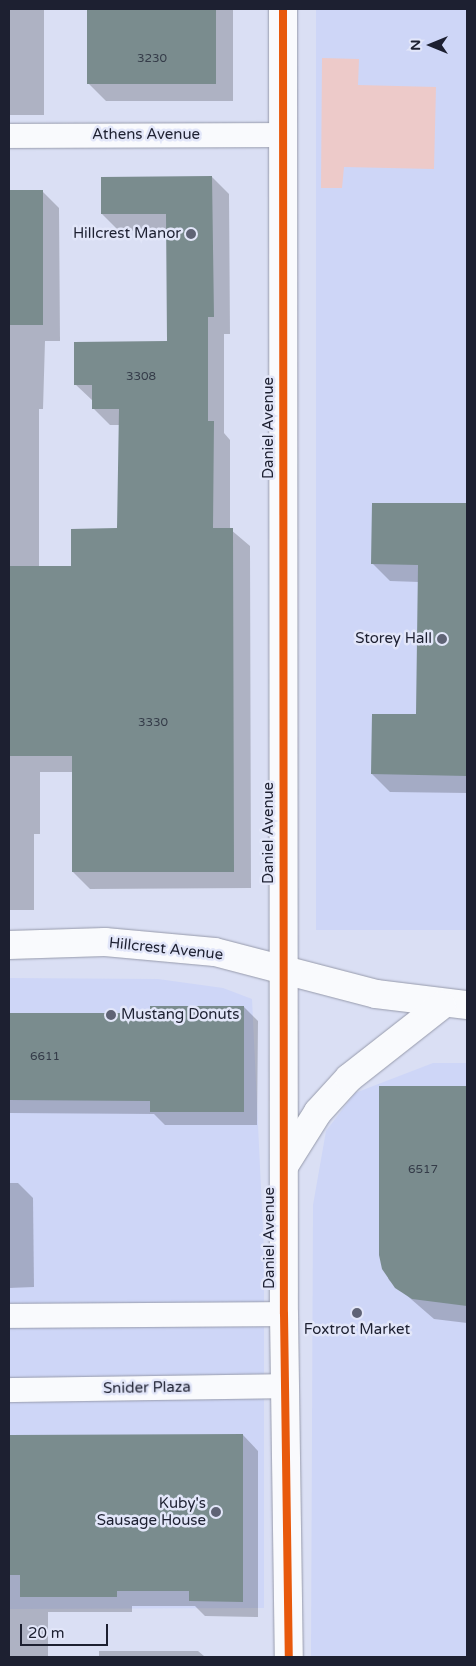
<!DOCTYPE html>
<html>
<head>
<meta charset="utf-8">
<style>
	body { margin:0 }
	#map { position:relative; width:476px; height:1666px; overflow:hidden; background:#dadff4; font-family:"Varela Round",sans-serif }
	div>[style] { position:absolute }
	.built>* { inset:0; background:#ced6f7; transform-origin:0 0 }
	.green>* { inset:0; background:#edcac9 }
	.shadow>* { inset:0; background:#0003; transform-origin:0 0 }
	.building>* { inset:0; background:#7a8c8e; transform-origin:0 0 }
	.roads { filter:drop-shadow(0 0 1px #969aab) drop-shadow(0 0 1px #969aab) }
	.street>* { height:24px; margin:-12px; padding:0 12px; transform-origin:12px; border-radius:12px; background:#f9fafd }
	.secondary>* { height:28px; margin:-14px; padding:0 14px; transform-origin:14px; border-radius:14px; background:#f9fafd }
	.cycleway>* { height:8px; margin:-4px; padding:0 4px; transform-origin:4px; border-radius:4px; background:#e8590c }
	.dots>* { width:14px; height:14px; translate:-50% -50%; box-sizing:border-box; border:2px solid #e2e6f9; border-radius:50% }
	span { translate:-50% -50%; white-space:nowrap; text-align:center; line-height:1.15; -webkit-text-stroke:5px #e2e6f9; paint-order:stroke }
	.number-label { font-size:12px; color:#343b48 }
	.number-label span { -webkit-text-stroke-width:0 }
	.street-label { font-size:15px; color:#1d2031 }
	.poi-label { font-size:15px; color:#1d2031 }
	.right { translate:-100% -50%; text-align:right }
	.left { translate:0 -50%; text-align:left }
	.frame { position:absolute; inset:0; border:10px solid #1d2031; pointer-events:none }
	.north { position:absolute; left:406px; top:20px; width:50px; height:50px; -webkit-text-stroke:4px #e2e6f9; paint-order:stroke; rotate:270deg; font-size:14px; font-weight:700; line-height:20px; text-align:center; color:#1d2031 }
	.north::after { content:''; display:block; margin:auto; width:18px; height:22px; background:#1d2031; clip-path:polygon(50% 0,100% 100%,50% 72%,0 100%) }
	.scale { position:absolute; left:20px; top:1624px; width:88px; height:22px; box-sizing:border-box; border:2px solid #1d2031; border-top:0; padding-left:6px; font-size:15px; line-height:18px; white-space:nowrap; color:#1d2031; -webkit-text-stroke:4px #e2e6f9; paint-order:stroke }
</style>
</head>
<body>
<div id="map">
	<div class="built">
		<div style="left:316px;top:9px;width:151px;height:921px"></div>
		<div style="clip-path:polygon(9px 978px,158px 979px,223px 988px,252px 999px,264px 1251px,264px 1608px,9px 1609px)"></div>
		<div style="clip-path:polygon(433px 1063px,467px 1063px,467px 1657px,311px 1657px,313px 1205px,326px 1131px,355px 1093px)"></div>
	</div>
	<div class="green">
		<div style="clip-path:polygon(322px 58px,359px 59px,358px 85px,436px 87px,434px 169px,344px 167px,342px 188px,321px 188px)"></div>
	</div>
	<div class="shadow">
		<div style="left:9px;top:9px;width:35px;height:106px"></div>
		<div style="clip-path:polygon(89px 9px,233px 9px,233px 101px,106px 101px,89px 84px)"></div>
		<div style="clip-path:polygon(212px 177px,229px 194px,230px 334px,224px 334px,224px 433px,230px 440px,230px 529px,250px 546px,251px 888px,90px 889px,73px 872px,73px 772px,40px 772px,40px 834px,34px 834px,34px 910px,9px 910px,9px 192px,42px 191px,59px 208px,60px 341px,45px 341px,43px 409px,39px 409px,39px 567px,72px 567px,118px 530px,120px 425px,110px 425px,93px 408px,93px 401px,75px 384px,168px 343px,167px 230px,119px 231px,102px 214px)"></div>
		<div style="clip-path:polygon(373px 504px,467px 505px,467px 793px,390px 792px,372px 774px,418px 716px,419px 582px,390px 581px,372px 563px)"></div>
		<div style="clip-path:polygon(244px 1007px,258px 1021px,257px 1125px,165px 1125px,154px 1114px,9px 1113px,9px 1014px,151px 1014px)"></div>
		<div style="clip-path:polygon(380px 1087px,467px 1087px,467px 1323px,434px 1319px,389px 1280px,380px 1255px)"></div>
		<div style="clip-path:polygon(9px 1183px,18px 1183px,33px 1198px,34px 1287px,9px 1288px)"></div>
		<div style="clip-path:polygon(243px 1435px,258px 1451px,258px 1617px,205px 1616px,195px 1606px,132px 1606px,132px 1612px,48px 1612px,48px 1657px,9px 1657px,9px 1436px)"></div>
		<div style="clip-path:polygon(99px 1651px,198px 1651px,204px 1656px,215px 1657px,99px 1657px)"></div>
	</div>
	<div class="building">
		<div style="left:87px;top:9px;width:129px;height:75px"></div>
		<div style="clip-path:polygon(212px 176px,214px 317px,208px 317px,208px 421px,214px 421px,213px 528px,233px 528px,234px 872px,72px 872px,72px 756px,9px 756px,9px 566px,71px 566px,71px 529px,117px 528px,119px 409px,92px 409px,92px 385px,74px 385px,74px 342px,167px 341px,166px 214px,101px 214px,101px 177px)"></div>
		<div style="left:43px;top:190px;width:135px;height:34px;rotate:90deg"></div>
		<div style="clip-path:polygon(372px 503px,467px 503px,467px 776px,371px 774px,372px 714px,416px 714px,418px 565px,371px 564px)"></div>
		<div style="clip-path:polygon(150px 1006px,244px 1006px,244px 1112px,150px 1112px,150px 1101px,9px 1100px,9px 1013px,150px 1013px)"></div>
		<div style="clip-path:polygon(379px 1086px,467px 1086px,467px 1306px,412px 1299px,395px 1288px,382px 1269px,379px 1255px)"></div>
		<div style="clip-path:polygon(243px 1434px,243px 1602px,189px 1601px,189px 1591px,117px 1591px,117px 1597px,20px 1597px,20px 1575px,9px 1575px,9px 1435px)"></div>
	</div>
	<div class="roads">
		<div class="street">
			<div style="left:9px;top:136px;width:274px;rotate:-0.2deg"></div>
			<div style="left:9px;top:1316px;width:275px;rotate:-0.4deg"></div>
			<div style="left:9px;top:1390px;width:275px;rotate:-0.8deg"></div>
		</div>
		<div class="secondary">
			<div style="left:283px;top:9px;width:1305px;rotate:89.96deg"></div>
			<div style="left:284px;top:1314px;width:343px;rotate:89.2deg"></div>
			<div style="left:9px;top:945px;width:96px;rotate:-1.8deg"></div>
			<div style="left:105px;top:942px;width:110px;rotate:5.2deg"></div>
			<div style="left:215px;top:952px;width:166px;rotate:14.6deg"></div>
			<div style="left:376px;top:994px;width:92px;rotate:6.9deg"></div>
			<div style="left:284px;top:1166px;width:64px;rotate:-57.8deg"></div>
			<div style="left:318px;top:1112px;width:46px;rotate:-47.6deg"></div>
			<div style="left:349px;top:1078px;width:118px;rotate:-38.1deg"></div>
		</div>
	</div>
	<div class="cycleway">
		<div style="left:283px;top:9px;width:1305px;rotate:89.96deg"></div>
		<div style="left:284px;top:1314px;width:343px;rotate:89.2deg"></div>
	</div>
	<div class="dots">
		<div style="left:191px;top:234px;background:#5f6375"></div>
		<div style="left:442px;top:639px;background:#5f6375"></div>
		<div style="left:111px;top:1015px;background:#5f6375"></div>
		<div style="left:357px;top:1313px;background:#5f6375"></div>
		<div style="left:216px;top:1512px;background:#5f6375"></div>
	</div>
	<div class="number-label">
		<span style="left:152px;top:59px">3230</span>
		<span style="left:141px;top:377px">3308</span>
		<span style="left:153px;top:723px">3330</span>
		<span style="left:45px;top:1057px">6611</span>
		<span style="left:423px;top:1170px">6517</span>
	</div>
	<div class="street-label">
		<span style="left:146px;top:135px">Athens Avenue</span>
		<span style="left:269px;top:428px;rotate:-90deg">Daniel Avenue</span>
		<span style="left:269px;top:833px;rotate:-90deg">Daniel Avenue</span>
		<span style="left:166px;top:949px;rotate:6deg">Hillcrest Avenue</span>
		<span style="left:270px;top:1238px;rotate:-90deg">Daniel Avenue</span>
		<span style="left:147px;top:1388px;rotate:-1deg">Snider Plaza</span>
	</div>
	<div class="poi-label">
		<span class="right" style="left:181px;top:234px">Hillcrest Manor</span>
		<span class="right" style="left:432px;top:639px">Storey Hall</span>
		<span class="left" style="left:121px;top:1015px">Mustang Donuts</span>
		<span style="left:357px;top:1330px">Foxtrot Market</span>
		<span class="right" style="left:206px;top:1512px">Kuby's<br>Sausage House</span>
	</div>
	<div class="frame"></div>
	<div class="north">N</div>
	<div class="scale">20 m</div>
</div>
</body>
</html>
